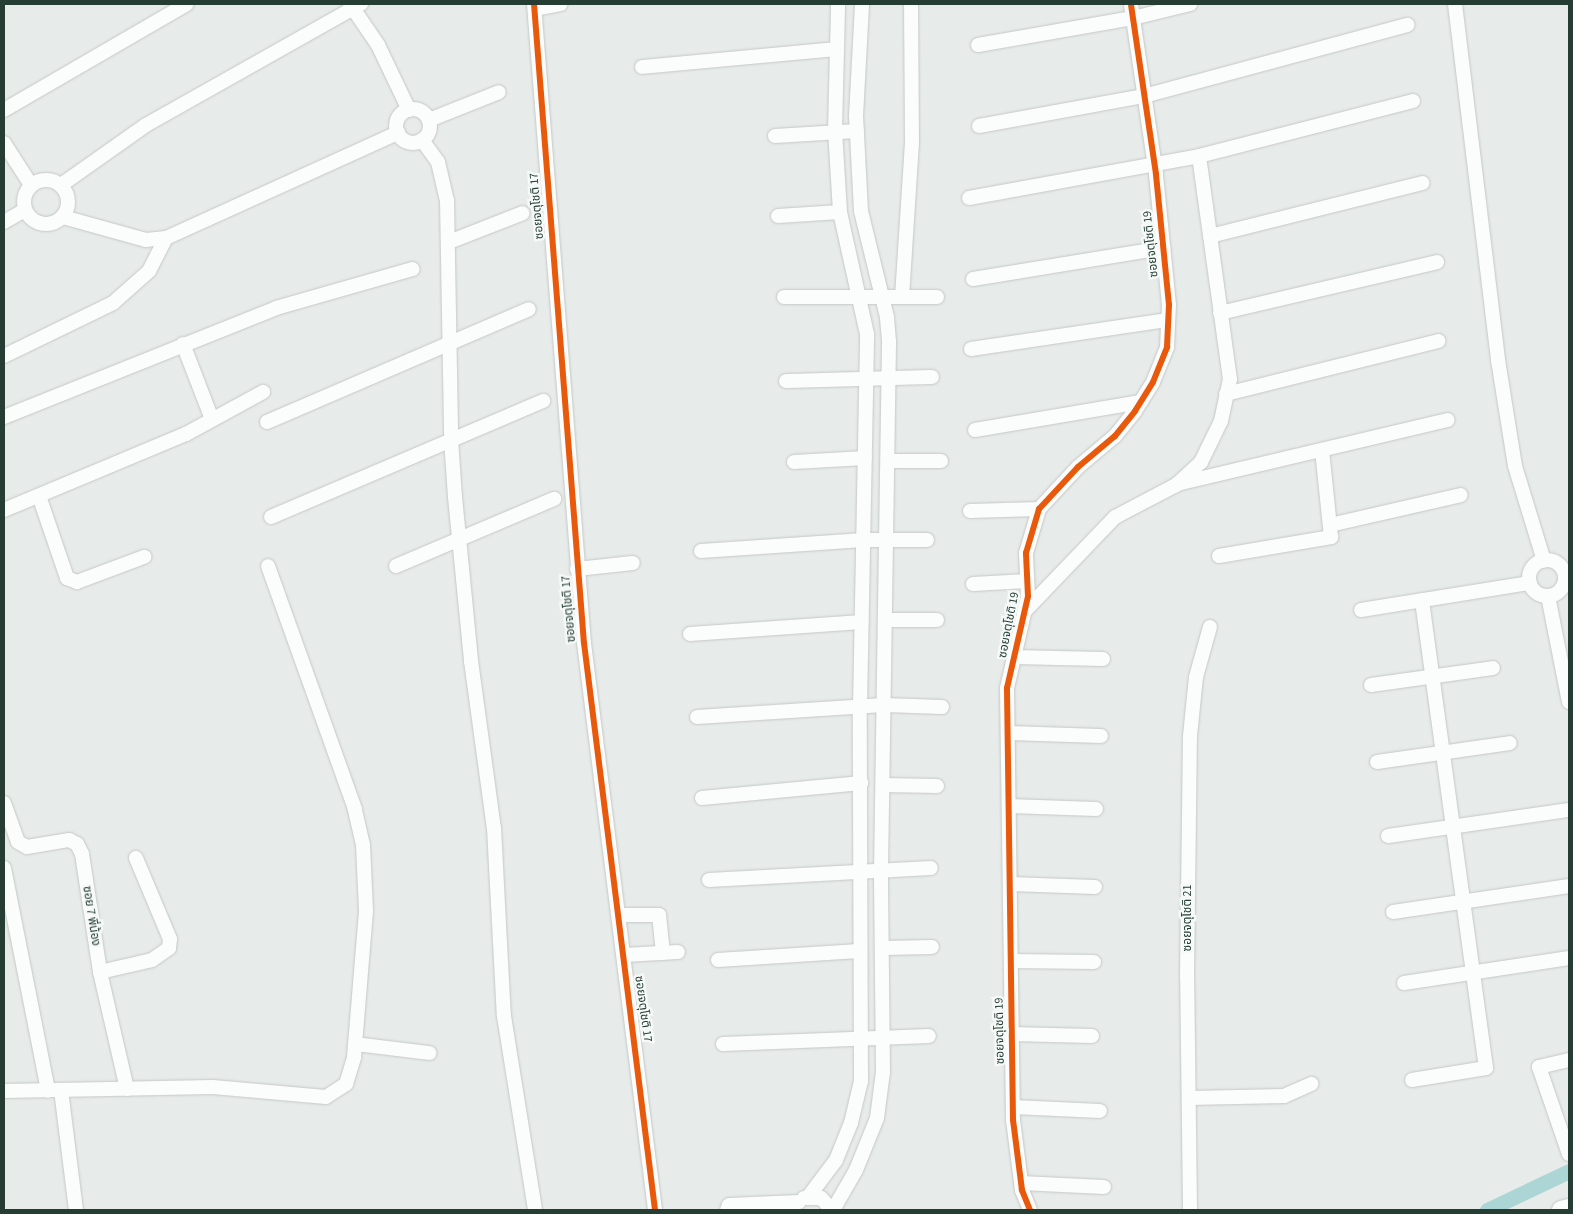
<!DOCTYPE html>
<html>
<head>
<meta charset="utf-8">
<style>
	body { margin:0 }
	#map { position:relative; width:1573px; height:1214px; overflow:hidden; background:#e7ebe9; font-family:"Source Sans 3","Noto Sans Thai",sans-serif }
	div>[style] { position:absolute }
	.canal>* { height:15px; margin:-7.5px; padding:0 7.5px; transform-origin:7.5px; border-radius:7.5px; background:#acd5d5 }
	.roads { filter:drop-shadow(0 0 1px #c4c8c6) drop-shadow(0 0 1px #c4c8c6) }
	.minor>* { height:14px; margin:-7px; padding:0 7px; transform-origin:7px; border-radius:7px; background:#fbfcfc }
	.minor>.ring { margin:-7px; padding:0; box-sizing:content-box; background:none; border:14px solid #fbfcfc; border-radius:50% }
	.tertiary>* { height:18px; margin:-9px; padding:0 9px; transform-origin:9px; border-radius:9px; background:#fbfcfc }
	.cycleway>* { height:6px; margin:-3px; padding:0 3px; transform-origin:3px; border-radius:3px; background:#e8590c }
	span { translate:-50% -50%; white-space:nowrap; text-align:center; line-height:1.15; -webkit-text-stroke:5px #f5f9f7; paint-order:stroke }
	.street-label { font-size:12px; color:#253d33 }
	.frame { position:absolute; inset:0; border:5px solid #253d33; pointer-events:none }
</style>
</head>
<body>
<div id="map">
	<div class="canal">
		<div style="left:1487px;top:1210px;width:91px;rotate:-25.4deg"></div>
	</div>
	<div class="roads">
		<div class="minor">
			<div style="left:350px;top:4px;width:50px;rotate:55.7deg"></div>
			<div style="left:378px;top:45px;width:72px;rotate:64.5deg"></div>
			<div style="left:534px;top:4px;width:641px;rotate:85.53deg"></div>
			<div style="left:584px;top:643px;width:571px;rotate:82.86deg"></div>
			<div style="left:1455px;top:4px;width:359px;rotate:83.1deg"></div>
			<div style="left:1498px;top:360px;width:107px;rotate:80.9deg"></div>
			<div style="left:1515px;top:466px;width:99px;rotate:73deg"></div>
			<div style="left:535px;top:9px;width:26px;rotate:-11deg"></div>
			<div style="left:978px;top:45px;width:157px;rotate:-9.9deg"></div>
			<div style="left:1133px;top:18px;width:59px;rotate:-13.8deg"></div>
			<div style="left:642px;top:67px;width:194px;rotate:-5.3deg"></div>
			<div class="ring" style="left:396px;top:109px;width:20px;height:20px"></div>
			<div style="left:4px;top:110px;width:211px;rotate:-30.1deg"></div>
			<div style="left:429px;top:120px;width:75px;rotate:-21.8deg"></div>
			<div style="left:979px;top:126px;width:168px;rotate:-10.3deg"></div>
			<div style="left:1144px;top:96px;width:273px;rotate:-15.1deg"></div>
			<div style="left:775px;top:136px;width:82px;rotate:-3.5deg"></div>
			<div style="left:422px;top:140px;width:27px;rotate:54deg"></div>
			<div style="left:438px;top:162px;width:39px;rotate:77deg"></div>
			<div style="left:447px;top:200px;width:239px;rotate:89deg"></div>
			<div style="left:451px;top:439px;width:58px;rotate:86.1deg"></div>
			<div style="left:455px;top:497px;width:165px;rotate:84.4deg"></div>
			<div style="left:471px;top:661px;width:169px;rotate:82.2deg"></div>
			<div style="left:494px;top:828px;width:188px;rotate:87deg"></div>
			<div style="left:504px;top:1016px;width:196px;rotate:80.9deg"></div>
			<div style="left:4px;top:143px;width:50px;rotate:57.3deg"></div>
			<div style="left:1199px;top:156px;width:221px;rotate:-14.4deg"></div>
			<div class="ring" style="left:24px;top:180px;width:30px;height:30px"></div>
			<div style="left:61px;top:185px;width:104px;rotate:-35.2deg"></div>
			<div style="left:146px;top:125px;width:247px;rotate:-29.4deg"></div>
			<div style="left:969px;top:198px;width:234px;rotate:-10.3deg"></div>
			<div style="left:1199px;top:156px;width:225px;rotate:82.1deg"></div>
			<div style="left:1230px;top:379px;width:43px;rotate:102.1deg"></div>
			<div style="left:1221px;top:421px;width:46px;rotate:116deg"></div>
			<div style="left:1201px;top:462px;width:34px;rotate:137deg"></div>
			<div style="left:1176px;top:485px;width:69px;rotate:152.3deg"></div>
			<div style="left:1115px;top:517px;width:130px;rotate:133.8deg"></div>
			<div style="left:778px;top:216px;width:62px;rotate:-3.7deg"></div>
			<div style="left:63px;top:217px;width:86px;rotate:15.5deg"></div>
			<div style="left:146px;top:240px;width:20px;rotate:-6deg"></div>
			<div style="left:166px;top:238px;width:255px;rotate:-24.4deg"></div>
			<div style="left:4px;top:222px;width:24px;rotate:-30deg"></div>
			<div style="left:1210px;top:236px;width:219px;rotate:-14deg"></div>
			<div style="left:449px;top:242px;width:79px;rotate:-21.4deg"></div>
			<div style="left:973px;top:279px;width:193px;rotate:-9.3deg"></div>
			<div style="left:784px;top:297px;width:118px"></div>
			<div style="left:902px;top:297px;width:154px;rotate:-86.3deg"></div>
			<div style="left:912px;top:143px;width:139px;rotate:-90.4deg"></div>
			<div style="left:902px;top:297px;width:35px"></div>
			<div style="left:1220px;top:313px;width:223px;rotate:-13.2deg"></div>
			<div style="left:183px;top:344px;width:80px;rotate:68.9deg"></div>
			<div style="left:971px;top:349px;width:199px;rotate:-8.4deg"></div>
			<div style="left:4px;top:356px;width:121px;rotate:-25.9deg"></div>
			<div style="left:113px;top:303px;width:48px;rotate:-41.6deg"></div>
			<div style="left:149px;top:271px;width:37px;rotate:-63deg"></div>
			<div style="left:786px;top:381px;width:146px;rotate:-1.6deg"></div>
			<div style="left:1226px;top:394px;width:219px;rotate:-14deg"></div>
			<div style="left:4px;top:417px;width:293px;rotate:-21.8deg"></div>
			<div style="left:276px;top:308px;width:142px;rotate:-15.9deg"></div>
			<div style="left:267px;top:422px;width:285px;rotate:-23.3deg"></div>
			<div style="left:975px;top:430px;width:168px;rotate:-9.6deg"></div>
			<div style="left:888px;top:461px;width:53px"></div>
			<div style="left:794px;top:462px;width:71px;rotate:-3.2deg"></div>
			<div style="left:1177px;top:484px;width:278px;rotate:-13.3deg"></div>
			<div style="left:39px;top:496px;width:87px;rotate:71.1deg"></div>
			<div style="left:67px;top:578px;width:11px;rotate:22deg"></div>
			<div style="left:77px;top:582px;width:72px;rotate:-20.5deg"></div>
			<div style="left:4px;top:510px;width:197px;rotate:-22.7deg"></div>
			<div style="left:186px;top:434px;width:88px;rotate:-28.6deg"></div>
			<div style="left:970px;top:511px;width:69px;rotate:-1.7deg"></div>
			<div style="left:271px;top:517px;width:296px;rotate:-23.1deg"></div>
			<div style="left:1330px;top:525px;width:134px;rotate:-12.9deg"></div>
			<div style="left:701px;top:551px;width:163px;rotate:-3.9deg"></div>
			<div style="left:864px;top:540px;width:63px"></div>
			<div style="left:1219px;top:556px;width:114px;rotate:-9.6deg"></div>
			<div style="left:1331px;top:537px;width:87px;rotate:-95.9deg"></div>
			<div class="ring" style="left:1529px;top:560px;width:22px;height:22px"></div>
			<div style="left:396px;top:566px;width:172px;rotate:-23deg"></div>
			<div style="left:577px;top:569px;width:56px;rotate:-6.1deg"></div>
			<div style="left:973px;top:584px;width:54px;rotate:-3.2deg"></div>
			<div style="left:1548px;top:596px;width:108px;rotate:78.8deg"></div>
			<div style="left:1361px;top:610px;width:171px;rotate:-9.1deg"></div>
			<div style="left:887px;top:620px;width:50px"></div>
			<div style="left:690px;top:634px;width:172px;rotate:-4deg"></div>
			<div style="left:1014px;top:657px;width:89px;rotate:1.3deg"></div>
			<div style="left:1371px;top:685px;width:123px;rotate:-7.9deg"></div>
			<div style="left:697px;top:717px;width:187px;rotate:-3.7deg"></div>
			<div style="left:884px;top:705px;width:58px;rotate:2deg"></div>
			<div style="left:1008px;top:733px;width:93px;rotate:1.8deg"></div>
			<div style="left:1377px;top:762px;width:134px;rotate:-8.1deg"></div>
			<div style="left:883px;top:785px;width:54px;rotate:1.1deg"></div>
			<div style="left:702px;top:798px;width:160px;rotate:-5.4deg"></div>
			<div style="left:4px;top:803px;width:41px;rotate:70.3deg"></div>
			<div style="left:18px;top:842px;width:10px;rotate:29deg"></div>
			<div style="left:27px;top:847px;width:43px;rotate:-9.5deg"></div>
			<div style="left:69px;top:840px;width:9px;rotate:27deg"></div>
			<div style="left:77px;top:844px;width:11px;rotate:63deg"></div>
			<div style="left:82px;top:854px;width:119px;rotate:81.3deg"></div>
			<div style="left:100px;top:972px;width:120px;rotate:77deg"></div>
			<div style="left:1009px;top:806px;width:87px;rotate:2deg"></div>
			<div style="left:1388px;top:836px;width:183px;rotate:-8.2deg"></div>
			<div style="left:4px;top:868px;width:227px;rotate:78.8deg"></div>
			<div style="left:709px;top:880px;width:222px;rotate:-3.1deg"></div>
			<div style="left:1010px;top:884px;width:85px;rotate:2deg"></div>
			<div style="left:1393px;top:912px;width:178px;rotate:-8.4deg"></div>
			<div style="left:621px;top:915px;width:38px"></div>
			<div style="left:659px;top:915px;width:38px;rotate:84deg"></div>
			<div style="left:883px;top:948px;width:49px;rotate:-1.2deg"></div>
			<div style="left:624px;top:955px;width:54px;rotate:-3.2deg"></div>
			<div style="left:718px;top:960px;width:141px;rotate:-3.7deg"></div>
			<div style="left:1011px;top:961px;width:83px;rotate:0.7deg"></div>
			<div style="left:100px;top:972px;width:53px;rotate:-13deg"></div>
			<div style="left:152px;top:960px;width:21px;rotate:-35deg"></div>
			<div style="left:169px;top:948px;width:9px;rotate:-84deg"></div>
			<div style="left:170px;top:939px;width:88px;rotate:-112.8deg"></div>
			<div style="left:1404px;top:983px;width:167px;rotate:-8.6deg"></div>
			<div style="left:1011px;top:1034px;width:81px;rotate:1.4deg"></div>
			<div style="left:355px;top:1044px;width:75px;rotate:6.9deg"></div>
			<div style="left:723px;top:1044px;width:206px;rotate:-2.2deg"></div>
			<div style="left:1569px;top:1060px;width:31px;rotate:167deg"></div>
			<div style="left:1539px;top:1067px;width:92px;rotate:71deg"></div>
			<div style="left:1412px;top:1080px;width:75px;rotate:-9.2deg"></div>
			<div style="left:1486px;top:1068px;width:472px;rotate:-97.8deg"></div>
			<div style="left:61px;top:1090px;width:121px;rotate:82.9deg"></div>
			<div style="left:4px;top:1091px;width:209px;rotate:-1.1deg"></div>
			<div style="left:213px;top:1087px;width:113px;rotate:5.1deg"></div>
			<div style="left:326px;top:1097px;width:24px;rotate:-33deg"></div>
			<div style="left:346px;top:1084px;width:28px;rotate:-73deg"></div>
			<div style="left:354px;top:1057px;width:146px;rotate:-85.3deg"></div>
			<div style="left:366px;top:911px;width:66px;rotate:-92.6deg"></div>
			<div style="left:363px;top:845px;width:37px;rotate:-103deg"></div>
			<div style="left:355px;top:809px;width:258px;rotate:-109.7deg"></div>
			<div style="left:1190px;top:1098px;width:94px;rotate:-1.2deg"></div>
			<div style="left:1284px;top:1096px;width:30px;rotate:-24deg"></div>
			<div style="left:1013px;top:1107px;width:87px;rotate:2.6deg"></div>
			<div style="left:1021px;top:1183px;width:83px;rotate:2.8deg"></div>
			<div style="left:809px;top:1196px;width:45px;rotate:-53.1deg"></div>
			<div style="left:836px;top:1160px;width:40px;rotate:-68deg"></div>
			<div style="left:851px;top:1123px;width:43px;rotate:-76.6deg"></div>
			<div style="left:861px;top:1081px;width:375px;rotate:-90.2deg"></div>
			<div style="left:860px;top:706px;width:372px;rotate:-88.9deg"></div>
			<div style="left:867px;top:334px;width:125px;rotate:-102.5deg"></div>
			<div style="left:840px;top:212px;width:81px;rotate:-93.5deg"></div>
			<div style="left:835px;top:131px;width:127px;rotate:-88.6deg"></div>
			<div style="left:804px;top:1198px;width:17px"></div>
			<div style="left:821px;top:1198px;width:16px;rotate:47deg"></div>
			<div style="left:727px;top:1210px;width:5px;rotate:-68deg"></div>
			<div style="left:729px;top:1205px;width:70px;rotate:-2.5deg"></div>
			<div style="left:833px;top:1210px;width:46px;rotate:-60.1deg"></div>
			<div style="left:856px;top:1170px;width:56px;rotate:-68deg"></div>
			<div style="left:877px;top:1118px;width:46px;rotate:-82.6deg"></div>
			<div style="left:883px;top:1072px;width:202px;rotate:-90.6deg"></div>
			<div style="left:881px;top:870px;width:529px;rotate:-89.13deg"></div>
			<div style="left:889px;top:341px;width:24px;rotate:-95deg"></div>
			<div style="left:887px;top:317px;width:109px;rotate:-103.8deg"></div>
			<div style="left:861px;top:211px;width:95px;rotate:-93deg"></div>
			<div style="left:856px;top:116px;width:112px;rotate:-86.9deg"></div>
			<div style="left:1030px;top:1210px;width:22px;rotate:-112deg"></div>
			<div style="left:1022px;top:1190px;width:71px;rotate:-97.3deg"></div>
			<div style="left:1013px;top:1120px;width:432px;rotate:-90.8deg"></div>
			<div style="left:1007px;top:688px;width:94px;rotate:-77.1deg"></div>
			<div style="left:1028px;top:596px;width:43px;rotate:-92.7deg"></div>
			<div style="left:1026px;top:553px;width:46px;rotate:-73.5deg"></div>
			<div style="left:1039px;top:509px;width:57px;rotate:-47.1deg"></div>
			<div style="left:1078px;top:467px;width:48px;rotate:-40deg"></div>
			<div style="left:1115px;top:436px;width:32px;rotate:-51deg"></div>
			<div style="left:1135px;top:411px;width:34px;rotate:-58deg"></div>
			<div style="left:1153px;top:382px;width:38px;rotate:-68deg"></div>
			<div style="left:1167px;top:347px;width:42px;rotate:-87.3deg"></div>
			<div style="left:1169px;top:305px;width:132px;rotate:-95.7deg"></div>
			<div style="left:1156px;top:174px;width:172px;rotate:-98.4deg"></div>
			<div style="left:1190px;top:1210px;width:232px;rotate:-90.7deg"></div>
			<div style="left:1187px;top:978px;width:242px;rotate:-89.3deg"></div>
			<div style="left:1190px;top:736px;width:59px;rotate:-84.2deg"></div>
			<div style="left:1196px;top:677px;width:52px;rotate:-74.4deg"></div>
		</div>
		<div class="tertiary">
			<div style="left:1561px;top:1210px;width:8px;rotate:-14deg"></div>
		</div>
	</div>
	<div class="cycleway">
		<div style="left:534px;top:4px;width:641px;rotate:85.53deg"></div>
		<div style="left:584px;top:643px;width:571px;rotate:82.86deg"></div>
		<div style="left:1030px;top:1210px;width:22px;rotate:-112deg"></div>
		<div style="left:1022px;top:1190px;width:71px;rotate:-97.3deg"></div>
		<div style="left:1013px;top:1120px;width:432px;rotate:-90.8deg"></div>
		<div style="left:1007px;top:688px;width:94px;rotate:-77.1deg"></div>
		<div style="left:1028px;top:596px;width:43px;rotate:-92.7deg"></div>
		<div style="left:1026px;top:553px;width:46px;rotate:-73.5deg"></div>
		<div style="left:1039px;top:509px;width:57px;rotate:-47.1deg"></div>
		<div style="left:1078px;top:467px;width:48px;rotate:-40deg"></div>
		<div style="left:1115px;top:436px;width:32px;rotate:-51deg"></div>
		<div style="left:1135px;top:411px;width:34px;rotate:-58deg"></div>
		<div style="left:1153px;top:382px;width:38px;rotate:-68deg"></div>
		<div style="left:1167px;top:347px;width:42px;rotate:-87.3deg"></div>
		<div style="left:1169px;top:305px;width:132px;rotate:-95.7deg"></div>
		<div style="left:1156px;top:174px;width:172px;rotate:-98.4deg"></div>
	</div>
	<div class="street-label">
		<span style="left:537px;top:206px;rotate:-95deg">ซอยจตุโชติ 17</span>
		<span style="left:1151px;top:244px;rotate:-96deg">ซอยจตุโชติ 19</span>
		<span style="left:569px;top:609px;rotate:-95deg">ซอยจตุโชติ 17</span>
		<span style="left:1009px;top:625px;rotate:-79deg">ซอยจตุโชติ 19</span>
		<span style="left:91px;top:916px;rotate:81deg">ซอย 7 พี่น้อง</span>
		<span style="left:1188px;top:918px;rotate:-90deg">ซอยจตุโชติ 21</span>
		<span style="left:643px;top:1009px;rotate:82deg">ซอยจตุโชติ 17</span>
		<span style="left:1000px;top:1031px;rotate:-91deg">ซอยจตุโชติ 19</span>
	</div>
	<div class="frame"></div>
</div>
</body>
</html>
